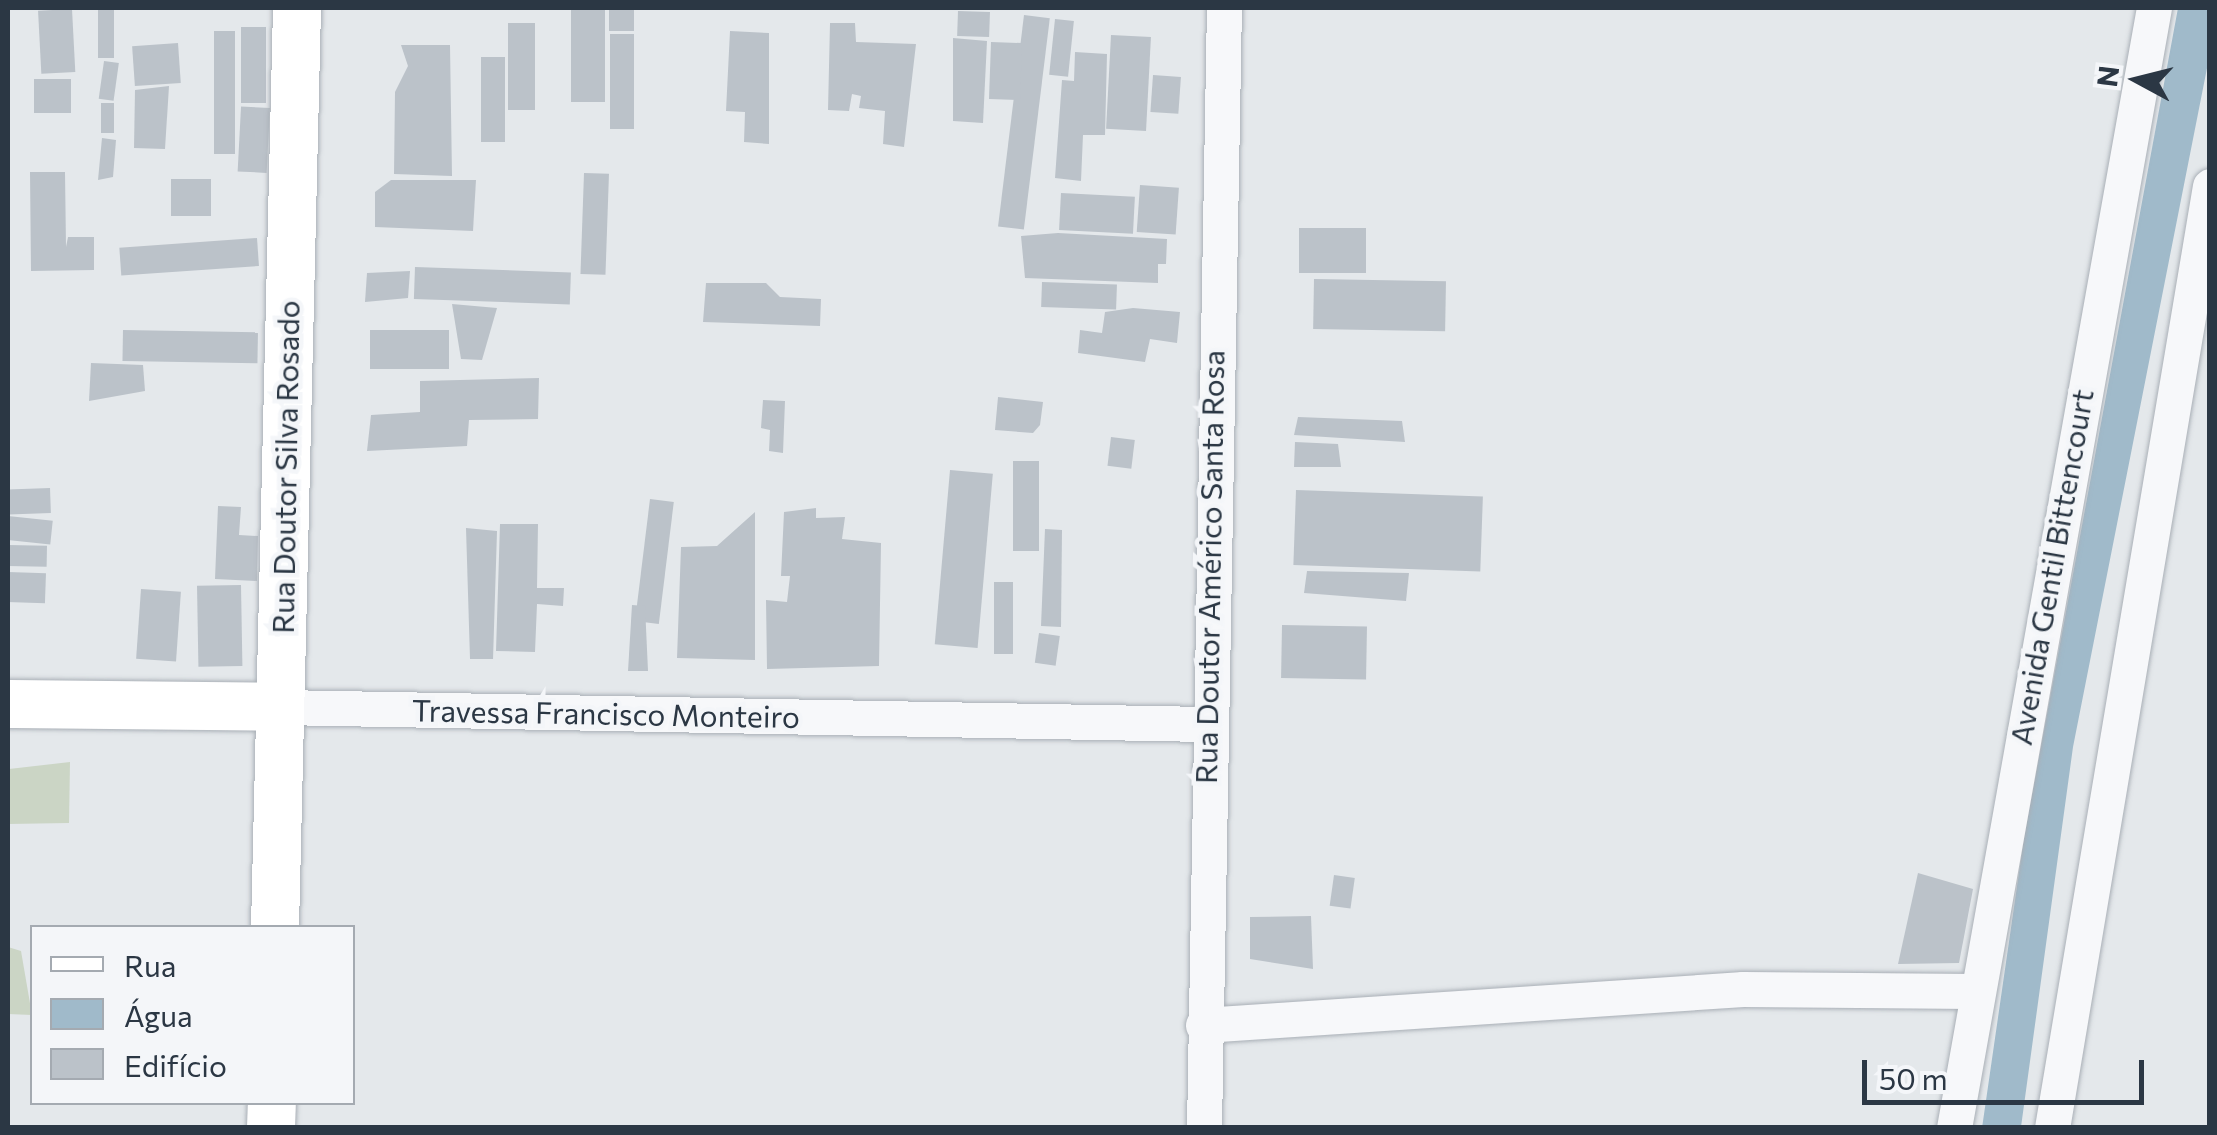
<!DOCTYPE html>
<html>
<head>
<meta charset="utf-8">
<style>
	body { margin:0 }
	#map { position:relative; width:2217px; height:1135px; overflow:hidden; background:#e4e8eb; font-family:Commissioner,sans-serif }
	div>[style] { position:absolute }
	.green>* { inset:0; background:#cbd5c5 }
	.water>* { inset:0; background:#a0baca }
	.building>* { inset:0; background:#bbc2c9; transform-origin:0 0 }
	.roads { filter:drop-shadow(0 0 2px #a9afb6) drop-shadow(0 0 2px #a9afb6) }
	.street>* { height:35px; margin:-17.5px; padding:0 17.5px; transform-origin:17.5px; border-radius:17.5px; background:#f7f8fa }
	.secondary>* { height:48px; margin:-24px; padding:0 24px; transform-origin:24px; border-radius:24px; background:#fff }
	span { translate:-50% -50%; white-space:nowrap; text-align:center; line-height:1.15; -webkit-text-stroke:9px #f4f6f9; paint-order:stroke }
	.street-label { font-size:30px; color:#2b3744 }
	.frame { position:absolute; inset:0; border:10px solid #2b3744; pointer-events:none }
	.legend { position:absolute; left:30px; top:925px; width:325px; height:180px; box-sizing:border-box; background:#f4f6f9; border:2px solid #a4aab1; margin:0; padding:12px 18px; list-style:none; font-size:30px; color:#2b3744 }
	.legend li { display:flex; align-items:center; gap:20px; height:50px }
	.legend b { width:50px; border:2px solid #a4aab1 }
	.north { position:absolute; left:2087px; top:30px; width:100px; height:100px; -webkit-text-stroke:8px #f4f6f9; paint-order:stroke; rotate:277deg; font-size:28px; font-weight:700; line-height:40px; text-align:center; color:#2b3744 }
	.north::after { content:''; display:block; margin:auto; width:35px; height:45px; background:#2b3744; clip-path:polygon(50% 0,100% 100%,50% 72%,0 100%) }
	.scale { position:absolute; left:1862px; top:1060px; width:282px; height:45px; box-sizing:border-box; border:5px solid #2b3744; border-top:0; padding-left:12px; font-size:30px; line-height:35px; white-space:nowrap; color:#2b3744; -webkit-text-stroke:8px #f4f6f9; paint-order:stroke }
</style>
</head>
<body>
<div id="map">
	<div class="green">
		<div style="clip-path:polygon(70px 762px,69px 823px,8px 824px,9px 769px)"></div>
		<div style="clip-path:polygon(8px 947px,21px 951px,32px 1015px,8px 1014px)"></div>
	</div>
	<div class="water">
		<div style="clip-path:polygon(2178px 8px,2209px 8px,2209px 58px,2073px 747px,2021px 1127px,1982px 1128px,2024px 838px)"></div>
	</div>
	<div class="building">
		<div style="left:98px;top:8px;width:16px;height:50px"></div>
		<div style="left:571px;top:8px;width:34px;height:94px"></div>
		<div style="left:609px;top:8px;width:25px;height:23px"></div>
		<div style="left:72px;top:9px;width:63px;height:34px;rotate:87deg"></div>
		<div style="left:958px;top:11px;width:32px;height:25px;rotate:2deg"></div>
		<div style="left:1024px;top:15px;width:26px;height:213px;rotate:7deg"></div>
		<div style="left:1055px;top:19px;width:19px;height:56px;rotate:6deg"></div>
		<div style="left:508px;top:23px;width:27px;height:87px"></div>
		<div style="clip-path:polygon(830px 23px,855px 23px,856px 42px,916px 44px,904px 147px,883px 144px,885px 111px,859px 108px,861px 96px,852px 94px,849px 111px,828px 110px)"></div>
		<div style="left:241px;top:27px;width:25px;height:76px"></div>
		<div style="left:214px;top:31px;width:21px;height:123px"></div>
		<div style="clip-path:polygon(730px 31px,769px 33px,769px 144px,744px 142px,745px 112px,726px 111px)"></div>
		<div style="left:610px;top:34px;width:24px;height:95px"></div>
		<div style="left:1111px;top:35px;width:40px;height:94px;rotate:3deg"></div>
		<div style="clip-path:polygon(953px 38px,987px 41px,983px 123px,953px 121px)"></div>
		<div style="left:991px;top:42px;width:31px;height:57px;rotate:2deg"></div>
		<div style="left:178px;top:43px;width:40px;height:46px;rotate:86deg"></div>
		<div style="clip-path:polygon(401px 45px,450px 45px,452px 176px,394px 174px,395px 92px,408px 66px)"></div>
		<div style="clip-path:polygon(1075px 52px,1107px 54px,1105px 135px,1083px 135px,1081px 181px,1055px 178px,1062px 80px,1074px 81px)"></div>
		<div style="left:481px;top:57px;width:24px;height:85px"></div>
		<div style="left:104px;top:61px;width:15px;height:38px;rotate:8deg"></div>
		<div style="left:1153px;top:75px;width:28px;height:37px;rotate:4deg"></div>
		<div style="left:34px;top:79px;width:37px;height:34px"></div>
		<div style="clip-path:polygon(169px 86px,165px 149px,134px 148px,135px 90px)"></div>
		<div style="left:101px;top:103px;width:13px;height:30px"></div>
		<div style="left:270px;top:108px;width:65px;height:29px;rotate:93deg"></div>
		<div style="clip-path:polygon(102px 138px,116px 140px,113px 177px,98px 180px)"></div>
		<div style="clip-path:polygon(30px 172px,65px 172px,66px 247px,68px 237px,94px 237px,94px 270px,31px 271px)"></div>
		<div style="left:584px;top:173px;width:25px;height:101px;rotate:2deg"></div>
		<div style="left:171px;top:179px;width:40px;height:37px"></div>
		<div style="clip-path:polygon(391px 180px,476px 180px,473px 231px,375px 227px,375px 192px)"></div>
		<div style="left:1140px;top:185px;width:39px;height:47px;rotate:4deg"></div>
		<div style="left:1061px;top:193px;width:74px;height:37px;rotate:3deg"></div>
		<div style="left:1299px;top:228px;width:67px;height:45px"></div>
		<div style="clip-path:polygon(1058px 233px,1167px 239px,1166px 264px,1158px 264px,1158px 283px,1025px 278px,1021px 236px)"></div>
		<div style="left:257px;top:238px;width:28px;height:138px;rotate:86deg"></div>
		<div style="left:415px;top:267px;width:156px;height:32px;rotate:2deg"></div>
		<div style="clip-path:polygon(410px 271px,408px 298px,365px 302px,367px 273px)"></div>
		<div style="left:1314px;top:279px;width:132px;height:50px;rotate:1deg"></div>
		<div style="left:1042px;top:282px;width:75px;height:25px;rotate:2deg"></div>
		<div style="clip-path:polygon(706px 283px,766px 283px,780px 297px,821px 299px,820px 326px,703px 322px)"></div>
		<div style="clip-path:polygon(452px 304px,497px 308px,482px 360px,461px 359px)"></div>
		<div style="clip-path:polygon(1133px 308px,1180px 312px,1177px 343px,1150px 339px,1145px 362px,1078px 353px,1080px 330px,1102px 333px,1105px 312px)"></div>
		<div style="left:123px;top:330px;width:135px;height:31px;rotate:1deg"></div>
		<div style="left:370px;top:330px;width:79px;height:39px"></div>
		<div style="clip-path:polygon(91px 363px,143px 365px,145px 391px,89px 401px)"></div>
		<div style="clip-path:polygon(539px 378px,538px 419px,469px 420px,467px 446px,367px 451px,371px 415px,420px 412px,420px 381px)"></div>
		<div style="clip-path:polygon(998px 397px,1043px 402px,1040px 425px,1033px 433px,995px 430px)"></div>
		<div style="clip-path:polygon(763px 400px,785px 401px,783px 453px,769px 451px,770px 430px,761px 428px)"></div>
		<div style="clip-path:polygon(1298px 417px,1402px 421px,1405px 442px,1294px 435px)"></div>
		<div style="left:1111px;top:437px;width:24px;height:29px;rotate:7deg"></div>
		<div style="clip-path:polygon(1295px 442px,1338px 444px,1341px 467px,1294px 467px)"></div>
		<div style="left:1013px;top:461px;width:26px;height:90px"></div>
		<div style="left:950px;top:470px;width:43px;height:175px;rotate:5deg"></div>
		<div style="left:50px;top:488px;width:25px;height:42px;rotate:88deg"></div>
		<div style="left:1296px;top:490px;width:187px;height:75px;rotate:2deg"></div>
		<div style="left:650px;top:499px;width:24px;height:123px;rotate:7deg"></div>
		<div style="clip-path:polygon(218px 506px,241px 507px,239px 535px,258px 536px,257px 581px,215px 579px)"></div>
		<div style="clip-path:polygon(816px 508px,816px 518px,845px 517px,842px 539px,881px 543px,879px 666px,767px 669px,766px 600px,787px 602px,790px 576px,781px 576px,784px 512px)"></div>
		<div style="clip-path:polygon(755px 512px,755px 660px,677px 658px,681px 547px,717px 546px)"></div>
		<div style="left:8px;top:516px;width:45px;height:24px;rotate:6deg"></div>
		<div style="clip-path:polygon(500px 524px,538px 524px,537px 588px,564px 588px,563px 606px,537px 604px,535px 652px,496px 651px)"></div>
		<div style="clip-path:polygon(466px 528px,497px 531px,493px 659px,470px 659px)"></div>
		<div style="clip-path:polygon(1045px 529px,1062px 530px,1061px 627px,1041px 626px)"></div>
		<div style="left:8px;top:545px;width:39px;height:21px;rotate:1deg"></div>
		<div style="clip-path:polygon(1307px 571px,1409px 573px,1406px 601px,1304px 593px)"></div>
		<div style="left:8px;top:572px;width:38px;height:30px;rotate:2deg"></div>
		<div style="left:994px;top:582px;width:19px;height:72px"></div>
		<div style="left:241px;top:585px;width:81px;height:44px;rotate:89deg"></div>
		<div style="left:141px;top:589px;width:40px;height:70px;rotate:4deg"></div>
		<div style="clip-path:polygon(632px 605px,645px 606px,648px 671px,628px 671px)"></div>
		<div style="left:1282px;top:625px;width:85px;height:53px;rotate:1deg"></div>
		<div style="left:1039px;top:633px;width:21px;height:30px;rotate:8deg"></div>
		<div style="clip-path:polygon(1918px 873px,1973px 889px,1959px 963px,1898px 964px)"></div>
		<div style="left:1334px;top:875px;width:21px;height:31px;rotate:8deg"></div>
		<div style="clip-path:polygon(1311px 916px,1313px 969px,1250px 959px,1250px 917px)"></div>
	</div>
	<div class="roads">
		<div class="street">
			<div style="left:279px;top:707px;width:925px;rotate:1.05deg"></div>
			<div style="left:1203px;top:1025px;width:541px;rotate:-3.81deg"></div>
			<div style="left:1743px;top:989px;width:230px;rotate:0.5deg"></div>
			<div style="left:1204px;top:1128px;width:1120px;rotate:-88.98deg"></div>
			<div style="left:1954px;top:1128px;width:1138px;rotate:-79.88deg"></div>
			<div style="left:2052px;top:1128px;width:955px;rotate:-80.48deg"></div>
		</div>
		<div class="secondary">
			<div style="left:8px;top:704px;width:271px;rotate:0.6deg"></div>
			<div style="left:275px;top:928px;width:920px;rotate:-88.63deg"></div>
			<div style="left:271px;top:1128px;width:26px;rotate:-88deg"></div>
		</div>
	</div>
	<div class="street-label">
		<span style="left:285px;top:467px;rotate:-89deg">Rua Doutor Silva Rosado</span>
		<span style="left:1209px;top:567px;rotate:-89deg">Rua Doutor Américo Santa Rosa</span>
		<span style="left:2051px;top:567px;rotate:-80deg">Avenida Gentil Bittencourt</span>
		<span style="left:606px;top:713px;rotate:1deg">Travessa Francisco Monteiro</span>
	</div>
	<div class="frame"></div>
	<ul class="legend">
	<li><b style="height:12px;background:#fff"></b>Rua</li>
	<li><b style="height:28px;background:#a0baca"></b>Água</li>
	<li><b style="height:28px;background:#bbc2c9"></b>Edifício</li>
	</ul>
	<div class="north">N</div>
	<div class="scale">50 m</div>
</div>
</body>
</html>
